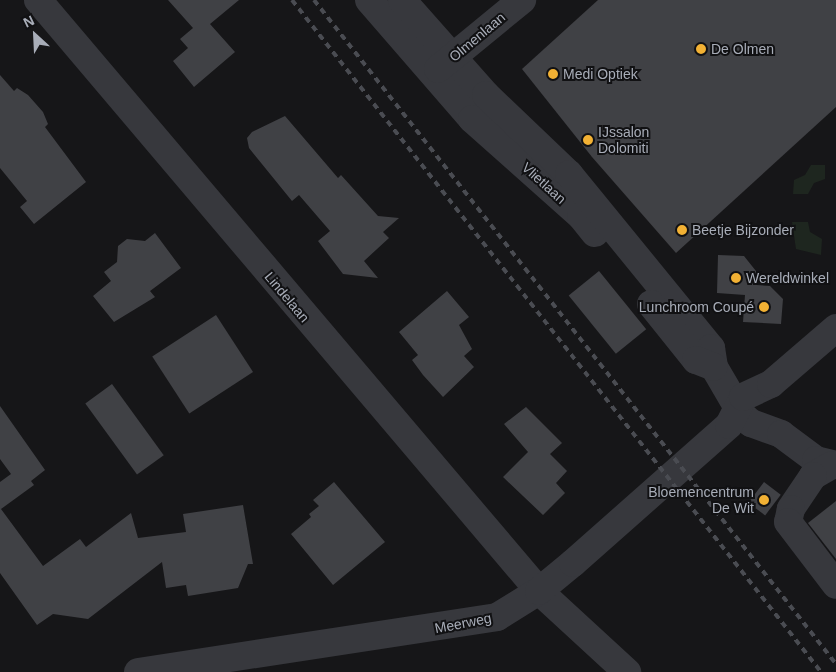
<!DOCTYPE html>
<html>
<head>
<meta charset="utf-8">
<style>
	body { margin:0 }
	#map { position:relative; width:836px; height:672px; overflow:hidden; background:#161618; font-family:Arial,sans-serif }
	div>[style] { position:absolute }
	.green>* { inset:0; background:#1e261f }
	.building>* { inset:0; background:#404145; transform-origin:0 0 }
	.minor>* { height:28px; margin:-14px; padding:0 14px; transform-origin:14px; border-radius:14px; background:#37383d }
	.rail>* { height:4px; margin-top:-2px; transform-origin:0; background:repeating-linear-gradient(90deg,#4a4c52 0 6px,transparent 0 11px) }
	.dots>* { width:14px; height:14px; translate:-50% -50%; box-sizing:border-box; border:2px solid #111113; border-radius:50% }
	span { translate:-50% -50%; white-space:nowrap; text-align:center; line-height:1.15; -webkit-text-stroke:4px #111113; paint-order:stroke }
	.street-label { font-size:14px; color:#a8adb8 }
	.poi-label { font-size:14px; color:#a8adb8 }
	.left { translate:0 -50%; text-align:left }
	.right { translate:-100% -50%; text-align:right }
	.north { position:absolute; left:10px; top:10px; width:50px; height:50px; -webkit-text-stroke:4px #111113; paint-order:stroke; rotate:335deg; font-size:14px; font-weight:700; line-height:20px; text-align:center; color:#a8adb8 }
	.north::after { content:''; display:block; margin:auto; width:18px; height:22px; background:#a8adb8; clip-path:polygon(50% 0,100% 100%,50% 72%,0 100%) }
</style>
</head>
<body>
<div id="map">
	<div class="green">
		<div style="clip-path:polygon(811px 165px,825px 165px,825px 179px,814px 183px,808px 194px,793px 194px,794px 180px,805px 175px)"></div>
		<div style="clip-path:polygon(792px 222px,808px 222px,810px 232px,822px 239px,821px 255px,796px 249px)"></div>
	</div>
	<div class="building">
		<div style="clip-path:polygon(168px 0,239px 0,210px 24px,235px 52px,194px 87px,173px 61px,188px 48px,180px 39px,193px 28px)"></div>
		<div style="clip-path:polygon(598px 0,836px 0,836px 107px,676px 253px,592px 157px,522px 69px)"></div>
		<div style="clip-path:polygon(0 75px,14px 91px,17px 88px,28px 95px,43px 112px,48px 124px,45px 127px,86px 182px,34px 224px,20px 207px,27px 201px,0 168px)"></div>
		<div style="clip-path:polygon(285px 116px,338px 178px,341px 175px,378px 216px,399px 218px,383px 232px,389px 238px,364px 261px,378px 278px,343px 274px,318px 241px,330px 231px,299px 195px,292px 201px,249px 148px,247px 138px,252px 132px)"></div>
		<div style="clip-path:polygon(155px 233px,181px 268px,150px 291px,155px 297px,114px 322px,93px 296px,111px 281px,104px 272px,117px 262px,118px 246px,127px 239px,145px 241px)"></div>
		<div style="clip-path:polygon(718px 255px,744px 256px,756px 271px,756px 285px,770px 286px,783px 299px,781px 324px,743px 322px,745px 295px,717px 293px)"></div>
		<div style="left:599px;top:271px;width:75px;height:39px;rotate:51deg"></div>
		<div style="clip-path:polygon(447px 291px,469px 317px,459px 325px,472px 349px,464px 356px,474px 367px,443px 397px,423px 375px,412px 360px,418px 355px,399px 332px)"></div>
		<div style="left:216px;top:315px;width:68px;height:76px;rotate:57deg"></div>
		<div style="left:112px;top:384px;width:88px;height:33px;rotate:54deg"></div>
		<div style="clip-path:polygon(0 406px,45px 470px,31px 481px,34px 485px,1px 509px,43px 566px,80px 539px,86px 547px,131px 513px,138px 538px,186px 532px,183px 514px,243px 505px,253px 564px,248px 564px,238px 588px,188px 596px,186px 585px,166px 588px,162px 562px,88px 619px,53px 614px,37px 625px,0 573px,0 482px,11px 474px,0 459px)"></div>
		<div style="clip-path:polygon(526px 407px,562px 443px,550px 454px,567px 471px,556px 483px,565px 493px,543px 515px,503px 477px,528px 452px,504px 424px)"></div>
		<div style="clip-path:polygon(334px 482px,385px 542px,333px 585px,291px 534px,311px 517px,309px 514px,319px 506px,313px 500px)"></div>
		<div style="left:764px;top:482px;width:21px;height:26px;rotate:37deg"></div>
		<div style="clip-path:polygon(836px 501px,836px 559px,808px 523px)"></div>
	</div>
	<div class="minor">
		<div style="left:38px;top:0;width:775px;rotate:49.71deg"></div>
		<div style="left:539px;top:591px;width:120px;rotate:42.6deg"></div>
		<div style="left:369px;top:0;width:157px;rotate:49.1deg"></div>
		<div style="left:472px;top:119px;width:146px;rotate:41.7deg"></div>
		<div style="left:581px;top:216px;width:22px;rotate:51deg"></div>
		<div style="left:402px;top:0;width:127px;rotate:48.5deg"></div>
		<div style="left:486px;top:95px;width:115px;rotate:43.6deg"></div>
		<div style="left:569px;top:174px;width:225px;rotate:50.8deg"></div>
		<div style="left:711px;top:348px;width:19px;rotate:81deg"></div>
		<div style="left:714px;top:367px;width:56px;rotate:59.7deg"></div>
		<div style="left:742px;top:415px;width:12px;rotate:42deg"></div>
		<div style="left:751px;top:423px;width:32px;rotate:20deg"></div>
		<div style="left:781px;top:434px;width:44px;rotate:36.6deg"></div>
		<div style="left:816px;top:460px;width:21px;rotate:14deg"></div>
		<div style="left:438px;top:69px;width:109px;rotate:-39.4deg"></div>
		<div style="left:651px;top:304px;width:72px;rotate:51.2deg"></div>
		<div style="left:696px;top:360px;width:19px;rotate:21deg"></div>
		<div style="left:832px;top:465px;width:22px;rotate:150deg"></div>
		<div style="left:813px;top:476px;width:40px;rotate:124deg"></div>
		<div style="left:791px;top:509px;width:13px;rotate:103deg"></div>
		<div style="left:788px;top:522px;width:79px;rotate:52.7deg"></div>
		<div style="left:138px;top:672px;width:363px;rotate:-8.7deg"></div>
		<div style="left:497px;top:617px;width:49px;rotate:-31.8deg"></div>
		<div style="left:539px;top:591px;width:44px;rotate:-39.5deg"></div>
		<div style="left:573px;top:563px;width:208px;rotate:-41.5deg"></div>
		<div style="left:729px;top:425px;width:31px;rotate:-63deg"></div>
		<div style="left:743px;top:397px;width:31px;rotate:-25deg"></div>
		<div style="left:771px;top:384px;width:86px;rotate:-40.7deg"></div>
	</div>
	<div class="rail">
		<div style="left:292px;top:0;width:855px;rotate:51.79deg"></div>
		<div style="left:314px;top:0;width:845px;rotate:51.83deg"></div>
	</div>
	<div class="dots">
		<div style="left:701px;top:49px;background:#f2b134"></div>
		<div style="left:553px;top:74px;background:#f2b134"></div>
		<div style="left:588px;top:140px;background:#f2b134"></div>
		<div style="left:682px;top:230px;background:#f2b134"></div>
		<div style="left:736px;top:278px;background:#f2b134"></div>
		<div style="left:764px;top:307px;background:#f2b134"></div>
		<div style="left:764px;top:500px;background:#f2b134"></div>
	</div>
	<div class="street-label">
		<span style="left:477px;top:37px;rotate:-40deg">Olmenlaan</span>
		<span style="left:544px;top:183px;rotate:42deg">Vlietlaan</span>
		<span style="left:287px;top:297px;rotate:50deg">Lindelaan</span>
		<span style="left:463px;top:623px;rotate:-11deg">Meerweg</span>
	</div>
	<div class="poi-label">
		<span class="left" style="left:711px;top:49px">De Olmen</span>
		<span class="left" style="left:563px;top:74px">Medi Optiek</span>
		<span class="left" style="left:598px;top:140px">IJssalon<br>Dolomiti</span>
		<span class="left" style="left:692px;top:230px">Beetje Bijzonder</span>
		<span class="left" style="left:746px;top:278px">Wereldwinkel</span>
		<span class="right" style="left:754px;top:307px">Lunchroom Coupé</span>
		<span class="right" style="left:754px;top:500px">Bloemencentrum<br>De Wit</span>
	</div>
	<div class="north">N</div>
</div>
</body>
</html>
